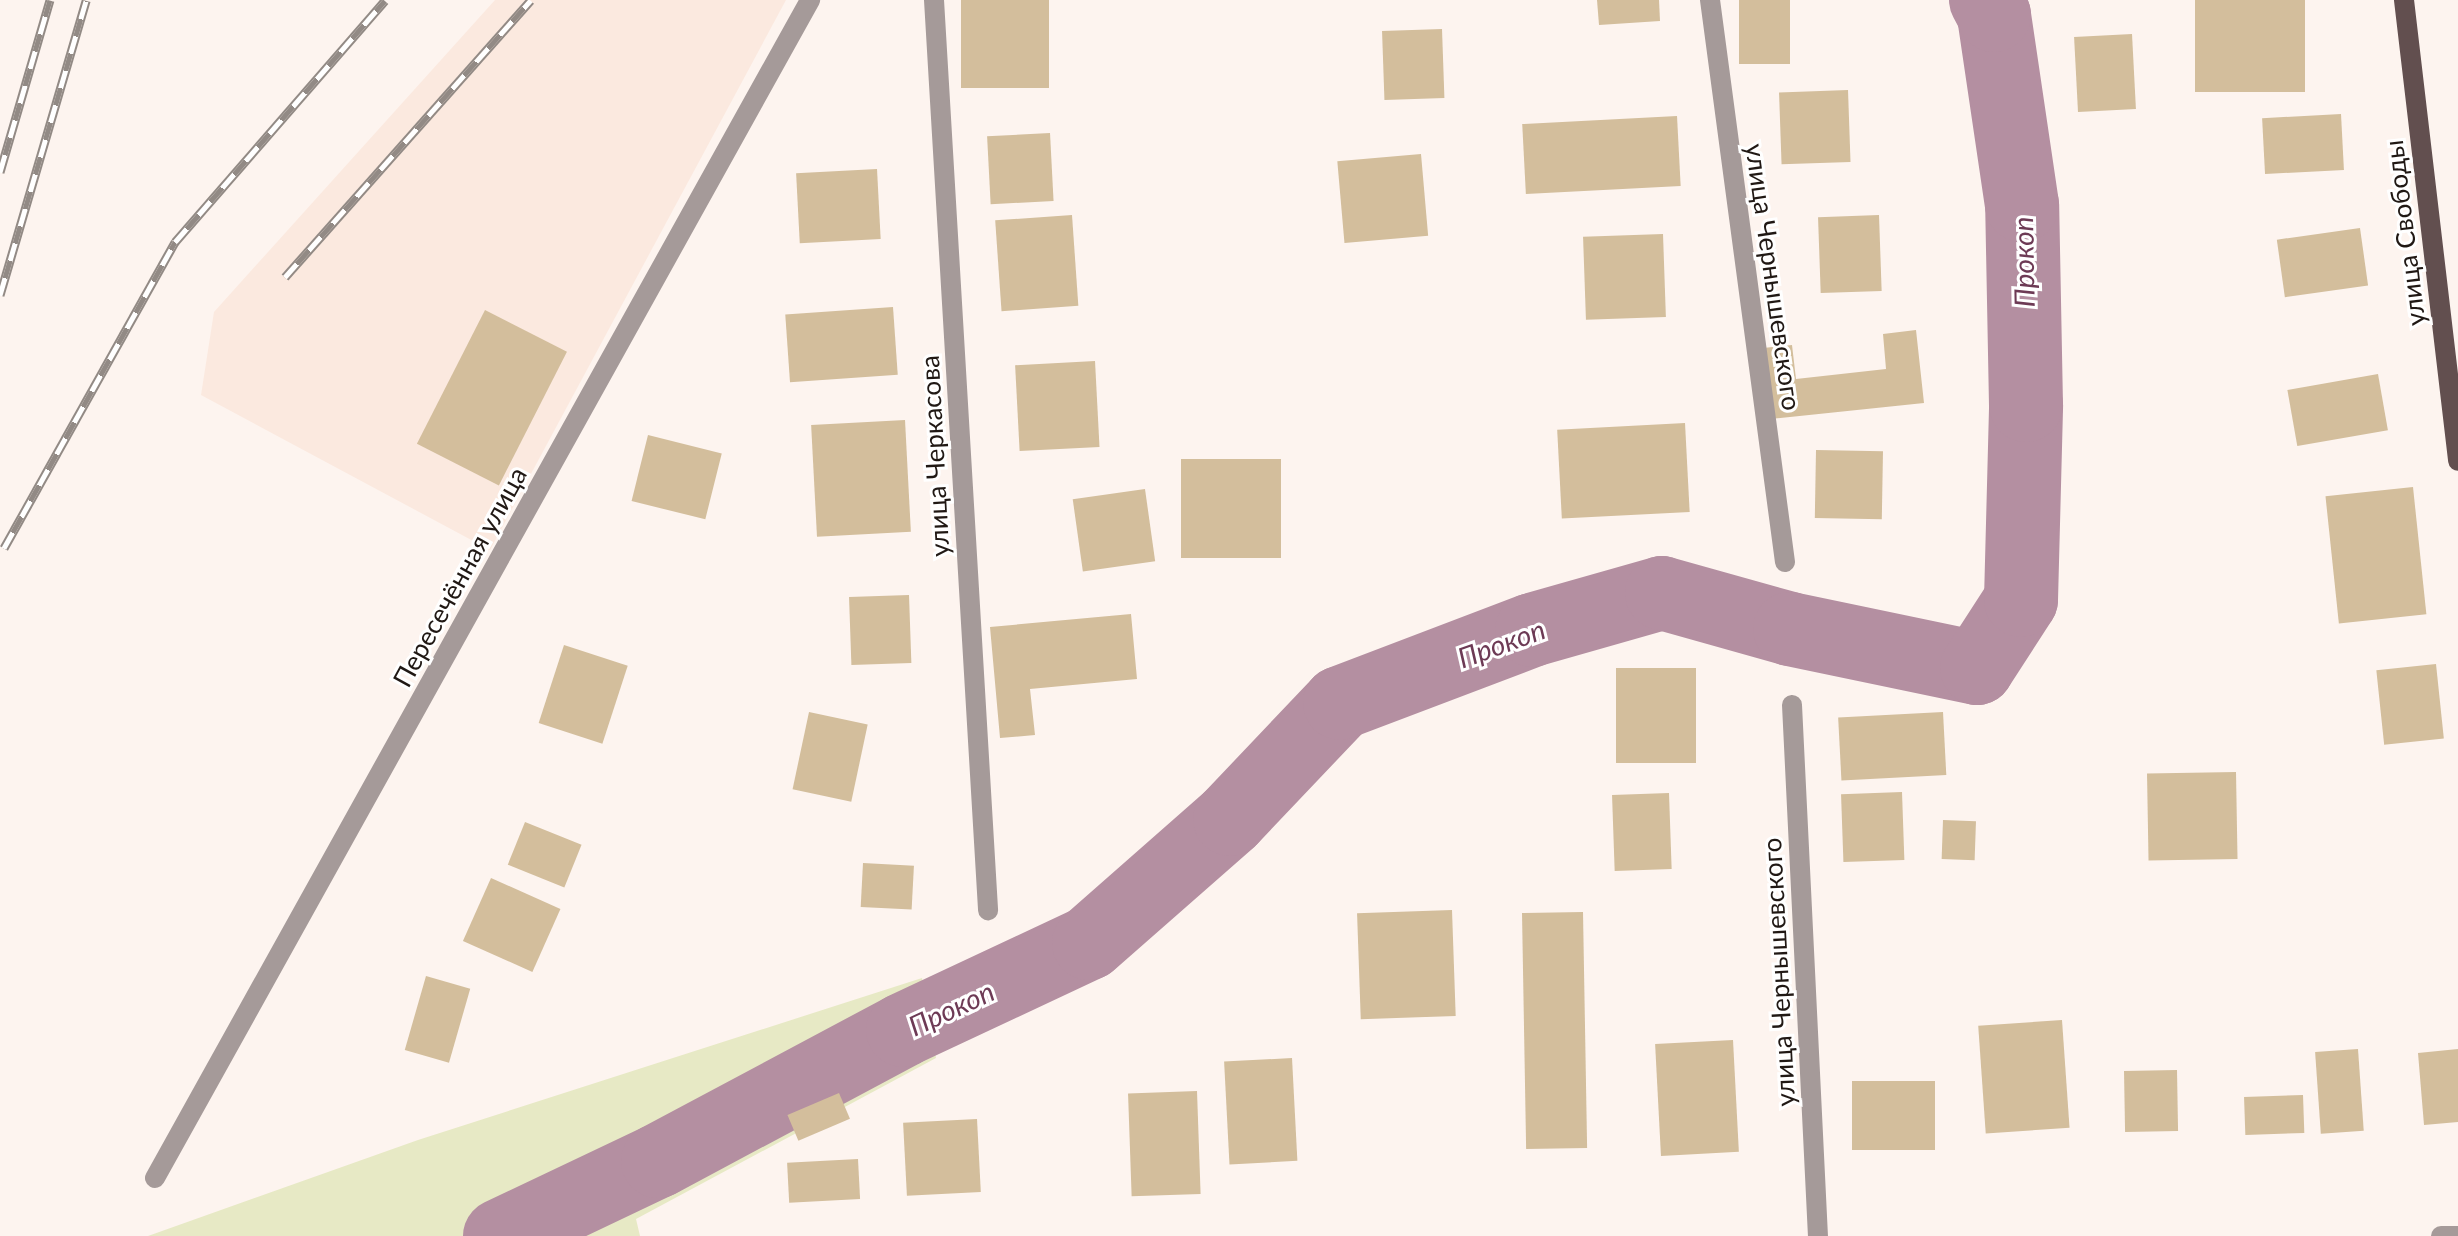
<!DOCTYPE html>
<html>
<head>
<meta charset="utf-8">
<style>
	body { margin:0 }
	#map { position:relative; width:2458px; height:1236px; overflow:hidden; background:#fdf4ef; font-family:Lato,sans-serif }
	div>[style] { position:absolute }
	.built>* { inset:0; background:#fbe9df }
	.green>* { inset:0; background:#e7e9c5 }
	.river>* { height:74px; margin:-37px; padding:0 37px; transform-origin:37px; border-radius:37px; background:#b48fa1 }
	.building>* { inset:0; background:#d3be9c; transform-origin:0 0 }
	.minor>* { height:20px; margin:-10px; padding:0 10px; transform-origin:10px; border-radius:10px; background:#a59a99 }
	.major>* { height:20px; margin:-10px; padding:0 10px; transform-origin:10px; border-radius:10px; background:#624f4f }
	.rail>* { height:9px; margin-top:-4.5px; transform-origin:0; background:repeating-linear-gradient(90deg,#fff 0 18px,#928a85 0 36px); box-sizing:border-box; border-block:2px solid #928a85 }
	span { translate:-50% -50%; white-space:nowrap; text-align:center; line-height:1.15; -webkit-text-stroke:6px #fff; paint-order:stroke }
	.street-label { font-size:26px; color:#201814 }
	.water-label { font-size:28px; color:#6d3a55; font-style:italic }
</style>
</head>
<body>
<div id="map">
	<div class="built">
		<div style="clip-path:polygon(495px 0,786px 0,490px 550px,201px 395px,214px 312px)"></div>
	</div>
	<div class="green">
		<div style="clip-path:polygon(922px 978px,936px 1058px,636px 1219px,640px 1236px,148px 1236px,418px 1140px)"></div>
	</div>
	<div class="river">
		<div style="left:500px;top:1236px;width:175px;rotate:-25.4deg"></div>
		<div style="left:658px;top:1161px;width:278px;rotate:-28.1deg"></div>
		<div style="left:903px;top:1030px;width:205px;rotate:-25.1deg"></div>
		<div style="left:1089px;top:943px;width:188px;rotate:-41.3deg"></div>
		<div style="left:1230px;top:819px;width:160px;rotate:-46.5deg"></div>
		<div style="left:1340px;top:703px;width:205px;rotate:-20.8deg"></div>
		<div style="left:1532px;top:630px;width:135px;rotate:-15.9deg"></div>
		<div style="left:1662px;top:593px;width:133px;rotate:15.7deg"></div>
		<div style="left:1790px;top:629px;width:191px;rotate:11.8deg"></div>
		<div style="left:1977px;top:668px;width:81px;rotate:-57.1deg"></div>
		<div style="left:2021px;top:600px;width:195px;rotate:-88.5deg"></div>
		<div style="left:2026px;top:405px;width:200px;rotate:-91.1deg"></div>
		<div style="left:2022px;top:205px;width:192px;rotate:-98.4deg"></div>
		<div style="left:1994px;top:15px;width:17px;rotate:-118deg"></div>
	</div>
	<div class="building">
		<div style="left:961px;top:0;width:88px;height:88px"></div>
		<div style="clip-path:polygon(1597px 0,1659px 0,1660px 21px,1599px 25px)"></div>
		<div style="left:1739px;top:0;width:51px;height:64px"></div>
		<div style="left:2195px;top:0;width:110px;height:92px"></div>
		<div style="left:1442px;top:29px;width:69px;height:60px;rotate:88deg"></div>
		<div style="left:2132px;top:34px;width:75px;height:58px;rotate:87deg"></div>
		<div style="left:1848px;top:90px;width:72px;height:69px;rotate:88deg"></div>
		<div style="left:2341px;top:114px;width:56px;height:79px;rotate:87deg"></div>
		<div style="left:1677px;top:116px;width:70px;height:155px;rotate:87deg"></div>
		<div style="left:1050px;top:133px;width:68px;height:63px;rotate:87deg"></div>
		<div style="left:1421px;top:154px;width:82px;height:84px;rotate:85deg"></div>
		<div style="left:877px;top:169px;width:70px;height:81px;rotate:87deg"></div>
		<div style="left:1072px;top:215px;width:91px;height:77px;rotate:86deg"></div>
		<div style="left:1879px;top:215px;width:76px;height:61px;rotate:88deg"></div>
		<div style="left:2360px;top:228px;width:58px;height:84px;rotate:82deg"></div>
		<div style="left:1663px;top:234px;width:83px;height:80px;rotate:88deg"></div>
		<div style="left:893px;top:307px;width:68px;height:108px;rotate:86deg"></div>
		<div style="left:485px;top:310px;width:92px;height:150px;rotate:27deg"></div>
		<div style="clip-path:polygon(1916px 330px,1924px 403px,1770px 419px,1763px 348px,1792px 345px,1796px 379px,1886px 369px,1883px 334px)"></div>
		<div style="left:1095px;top:361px;width:86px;height:80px;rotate:87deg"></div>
		<div style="left:2378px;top:374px;width:57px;height:92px;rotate:80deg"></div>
		<div style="left:905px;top:420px;width:112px;height:94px;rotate:87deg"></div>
		<div style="left:1685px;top:423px;width:89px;height:128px;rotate:87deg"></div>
		<div style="left:648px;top:435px;width:76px;height:68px;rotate:14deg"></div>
		<div style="left:1816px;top:450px;width:67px;height:68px;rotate:1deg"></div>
		<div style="left:1181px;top:459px;width:100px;height:99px"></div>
		<div style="left:2413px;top:487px;width:128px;height:88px;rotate:84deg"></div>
		<div style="left:1145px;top:489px;width:73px;height:73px;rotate:82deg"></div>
		<div style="left:909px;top:595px;width:68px;height:60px;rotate:88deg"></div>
		<div style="clip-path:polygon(1131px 614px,1137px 679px,1030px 689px,1035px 735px,1000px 738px,990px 627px)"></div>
		<div style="left:564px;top:645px;width:67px;height:82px;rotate:18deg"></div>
		<div style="left:2436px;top:664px;width:75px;height:60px;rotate:84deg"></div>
		<div style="left:1616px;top:668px;width:80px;height:95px"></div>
		<div style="left:809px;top:712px;width:60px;height:79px;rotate:12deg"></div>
		<div style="left:1943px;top:712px;width:63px;height:105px;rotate:87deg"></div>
		<div style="left:2236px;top:772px;width:87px;height:89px;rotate:89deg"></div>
		<div style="left:1902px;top:792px;width:68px;height:61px;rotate:88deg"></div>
		<div style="left:1669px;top:793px;width:76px;height:57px;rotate:88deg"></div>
		<div style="left:1943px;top:820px;width:33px;height:39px;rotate:2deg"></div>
		<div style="left:525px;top:822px;width:61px;height:46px;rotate:22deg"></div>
		<div style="left:863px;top:863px;width:51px;height:44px;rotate:3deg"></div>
		<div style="left:491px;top:878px;width:76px;height:69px;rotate:24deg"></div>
		<div style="left:1452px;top:910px;width:106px;height:95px;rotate:88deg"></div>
		<div style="left:1583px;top:912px;width:236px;height:61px;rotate:89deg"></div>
		<div style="left:426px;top:976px;width:46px;height:77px;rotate:16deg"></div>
		<div style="left:2062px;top:1020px;width:108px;height:84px;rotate:86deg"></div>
		<div style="left:1733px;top:1040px;width:112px;height:78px;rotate:87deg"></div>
		<div style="left:2358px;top:1049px;width:82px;height:43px;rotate:86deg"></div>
		<div style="clip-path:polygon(2458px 1049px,2458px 1122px,2424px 1125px,2418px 1053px)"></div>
		<div style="left:1292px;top:1058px;width:103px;height:68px;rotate:87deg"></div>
		<div style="left:2177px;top:1070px;width:61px;height:53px;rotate:89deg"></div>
		<div style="left:1852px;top:1081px;width:83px;height:69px"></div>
		<div style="left:1197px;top:1091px;width:103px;height:69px;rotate:88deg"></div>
		<div style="left:839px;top:1093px;width:28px;height:56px;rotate:67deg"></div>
		<div style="left:2303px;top:1095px;width:38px;height:59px;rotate:88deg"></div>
		<div style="left:977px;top:1119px;width:73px;height:74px;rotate:87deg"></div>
		<div style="left:858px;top:1159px;width:40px;height:71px;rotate:87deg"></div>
	</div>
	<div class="minor">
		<div style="left:934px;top:0;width:912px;rotate:86.6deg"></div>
		<div style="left:1710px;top:0;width:567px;rotate:82.4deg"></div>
		<div style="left:1792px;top:705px;width:532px;rotate:87.2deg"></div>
		<div style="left:155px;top:1178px;width:1348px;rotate:-60.92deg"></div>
		<div style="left:2441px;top:1236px;width:17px"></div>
	</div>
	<div class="major">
		<div style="left:2404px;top:0;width:464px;rotate:83.3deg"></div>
	</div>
	<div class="rail">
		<div style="left:0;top:172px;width:179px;rotate:-73.8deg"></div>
		<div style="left:285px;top:277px;width:370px;rotate:-48.4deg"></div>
		<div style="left:0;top:295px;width:307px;rotate:-73.7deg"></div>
		<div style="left:4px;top:548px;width:351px;rotate:-60.8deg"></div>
		<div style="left:175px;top:242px;width:320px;rotate:-49deg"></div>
	</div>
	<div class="street-label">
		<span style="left:2405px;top:233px;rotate:-97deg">улица Свободы</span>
		<span style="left:1773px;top:277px;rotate:82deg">улица Чернышевского</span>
		<span style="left:935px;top:456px;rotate:-93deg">улица Черкасова</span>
		<span style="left:460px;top:577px;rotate:-61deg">Пересечённая улица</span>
		<span style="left:1779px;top:972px;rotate:-93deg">улица Чернышевского</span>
	</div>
	<div class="water-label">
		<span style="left:2023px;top:262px;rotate:-91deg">Прокоп</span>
		<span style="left:1501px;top:643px;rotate:-20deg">Прокоп</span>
		<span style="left:951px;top:1008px;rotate:-25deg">Прокоп</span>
	</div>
</div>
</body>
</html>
